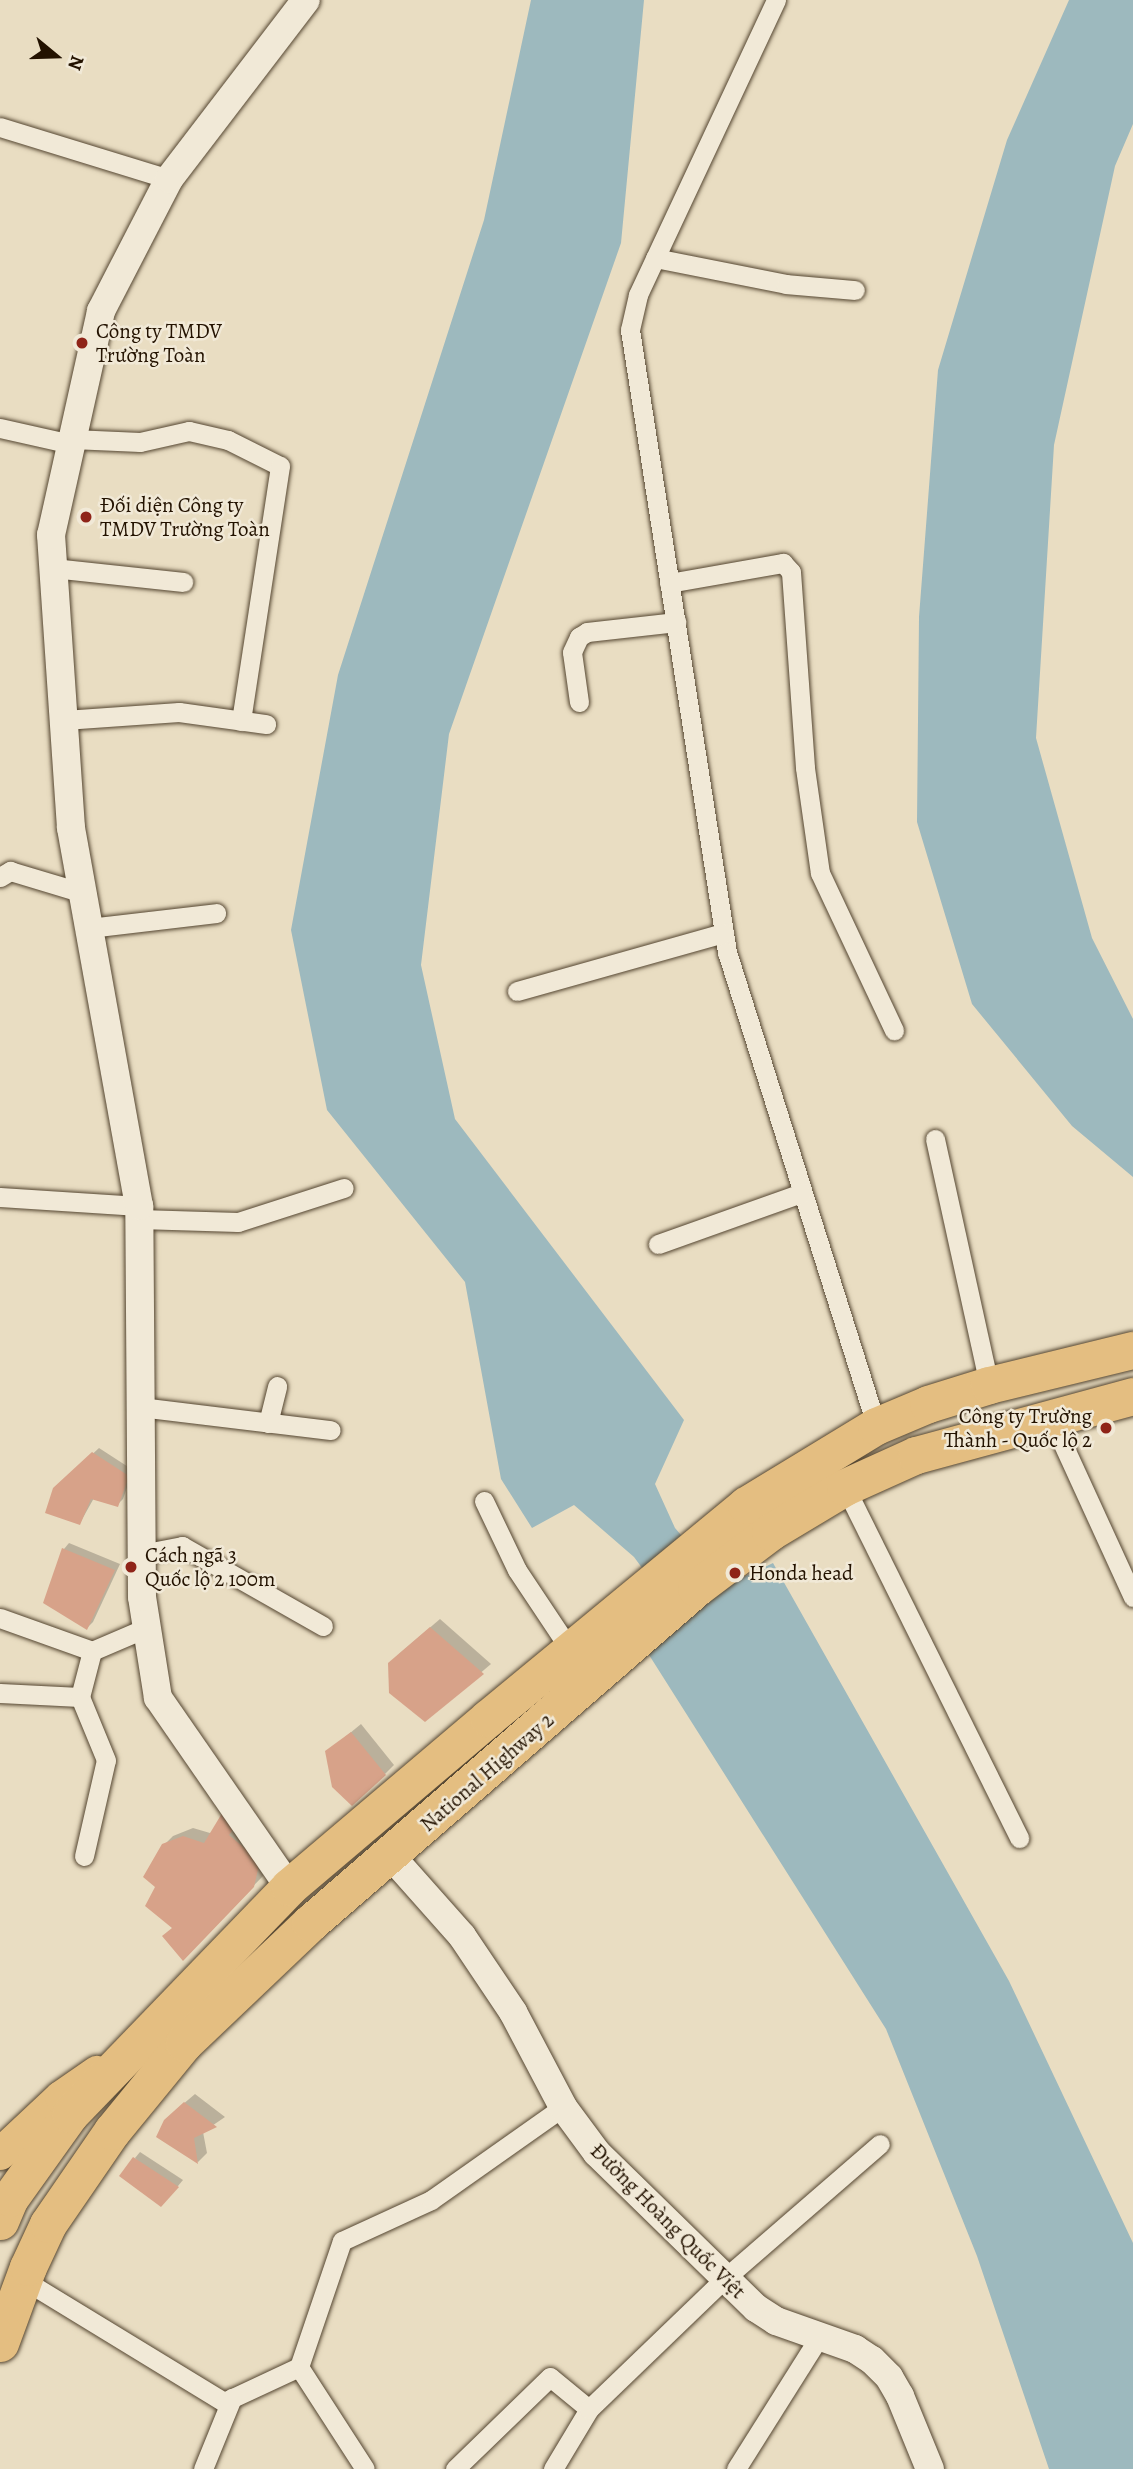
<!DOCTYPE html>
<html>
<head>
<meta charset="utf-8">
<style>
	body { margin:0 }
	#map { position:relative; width:1133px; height:2469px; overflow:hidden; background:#e9ddc2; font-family:Alegreya,serif }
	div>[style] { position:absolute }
	.water>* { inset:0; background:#9db9be }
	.shadow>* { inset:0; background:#0003 }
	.building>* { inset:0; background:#d7a289 }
	.roads { filter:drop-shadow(0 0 2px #544530) drop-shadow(0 0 2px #544530) }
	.street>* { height:19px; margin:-9.5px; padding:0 9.5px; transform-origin:9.5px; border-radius:9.5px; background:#f1e9d7 }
	.secondary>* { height:28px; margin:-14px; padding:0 14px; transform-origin:14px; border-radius:14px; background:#f1e9d7 }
	.primary>* { height:32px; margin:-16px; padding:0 16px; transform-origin:16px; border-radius:16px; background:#e4be81 }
	.highway>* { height:37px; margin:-18.5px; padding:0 18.5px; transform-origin:18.5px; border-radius:18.5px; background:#e4be81 }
	.dots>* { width:19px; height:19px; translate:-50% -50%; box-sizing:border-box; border:4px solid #f1e9d7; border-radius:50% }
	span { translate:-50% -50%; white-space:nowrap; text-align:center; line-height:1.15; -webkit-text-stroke:5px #f1e9d7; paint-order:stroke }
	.poi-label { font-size:21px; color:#231200 }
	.left { translate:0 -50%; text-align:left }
	.right { translate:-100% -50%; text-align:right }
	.street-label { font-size:21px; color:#231200 }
	.north { position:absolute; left:21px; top:21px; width:70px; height:70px; -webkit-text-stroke:5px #f1e9d7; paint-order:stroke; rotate:109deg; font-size:19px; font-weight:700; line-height:28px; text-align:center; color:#231200 }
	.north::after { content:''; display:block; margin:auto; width:24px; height:32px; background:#231200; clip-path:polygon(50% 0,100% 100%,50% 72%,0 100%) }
</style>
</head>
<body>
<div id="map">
	<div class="water">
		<div style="clip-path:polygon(531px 0,644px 0,621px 243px,449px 734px,421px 965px,455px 1119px,684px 1420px,655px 1484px,675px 1528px,725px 1586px,773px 1563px,1009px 1981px,1133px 2243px,1133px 2469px,1049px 2469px,977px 2256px,886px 2029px,644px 1647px,679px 1618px,634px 1557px,574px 1505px,532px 1528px,501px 1479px,465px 1282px,327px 1110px,291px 930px,338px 675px,484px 220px)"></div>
		<div style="clip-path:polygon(1069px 0,1133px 0,1133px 124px,1115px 166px,1054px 445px,1036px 738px,1092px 938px,1133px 1019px,1133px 1177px,1072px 1126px,972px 1004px,917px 822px,919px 617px,938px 370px,1007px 140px)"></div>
	</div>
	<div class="shadow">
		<div style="clip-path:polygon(99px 1448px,133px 1470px,123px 1499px,117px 1505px,94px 1498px,80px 1523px,55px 1489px)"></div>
		<div style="clip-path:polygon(69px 1543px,120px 1564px,93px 1622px,87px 1628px,64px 1549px)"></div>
		<div style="clip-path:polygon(440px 1619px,491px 1664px,425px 1720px,399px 1654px)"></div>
		<div style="clip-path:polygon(361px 1724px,394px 1765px,385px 1774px,327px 1752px)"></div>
		<div style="clip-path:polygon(237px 1825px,268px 1852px,263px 1876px,183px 1958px,157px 1886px,164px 1845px,173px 1836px,193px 1828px,210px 1833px)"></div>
		<div style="clip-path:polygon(195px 2094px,225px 2117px,203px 2132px,207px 2153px,198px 2162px,158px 2136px,175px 2111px)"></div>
		<div style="clip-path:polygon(140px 2152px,183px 2180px,167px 2199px,135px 2158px)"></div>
	</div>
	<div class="building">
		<div style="clip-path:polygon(92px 1452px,129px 1476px,118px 1507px,91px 1499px,80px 1525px,45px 1513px,53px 1488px)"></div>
		<div style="clip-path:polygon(62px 1548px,115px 1570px,87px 1630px,43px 1603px)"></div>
		<div style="clip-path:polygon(430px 1627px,484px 1674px,425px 1722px,389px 1693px,388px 1663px)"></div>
		<div style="clip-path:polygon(351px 1732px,386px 1775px,352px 1806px,332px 1787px,325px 1751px)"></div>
		<div style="clip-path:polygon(227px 1805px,238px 1823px,229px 1835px,260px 1861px,254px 1887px,183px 1961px,162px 1936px,172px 1928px,145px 1906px,155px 1887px,143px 1877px,162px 1844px,183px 1836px,204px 1843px)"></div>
		<div style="clip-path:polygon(184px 2102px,217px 2127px,194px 2138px,198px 2164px,156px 2137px,164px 2120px)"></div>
		<div style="clip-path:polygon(133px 2157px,179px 2187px,161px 2207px,119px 2176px)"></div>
	</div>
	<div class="roads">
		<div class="street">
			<div style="left:776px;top:0;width:326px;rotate:115.1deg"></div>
			<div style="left:638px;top:295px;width:36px;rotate:103deg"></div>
			<div style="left:630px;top:330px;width:630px;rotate:81.14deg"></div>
			<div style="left:727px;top:952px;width:497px;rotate:72.5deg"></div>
			<div style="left:0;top:127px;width:177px;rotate:17.1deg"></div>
			<div style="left:655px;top:258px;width:134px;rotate:11.2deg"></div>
			<div style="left:786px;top:284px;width:69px;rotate:5deg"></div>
			<div style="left:0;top:428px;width:73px;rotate:12.7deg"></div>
			<div style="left:72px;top:439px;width:68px;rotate:2.5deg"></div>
			<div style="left:140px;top:442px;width:50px;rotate:-12.7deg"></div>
			<div style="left:189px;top:431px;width:40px;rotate:13deg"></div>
			<div style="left:228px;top:440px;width:58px;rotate:26.6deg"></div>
			<div style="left:280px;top:466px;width:258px;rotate:98.7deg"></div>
			<div style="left:53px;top:568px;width:131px;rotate:6.1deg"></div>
			<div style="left:669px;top:583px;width:116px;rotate:-10deg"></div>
			<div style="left:783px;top:563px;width:12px;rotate:48deg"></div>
			<div style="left:791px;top:572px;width:196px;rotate:85.9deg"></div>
			<div style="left:805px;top:768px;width:106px;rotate:81.9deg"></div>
			<div style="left:820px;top:873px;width:174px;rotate:64.8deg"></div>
			<div style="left:579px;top:702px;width:50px;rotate:-98deg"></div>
			<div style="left:572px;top:652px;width:17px;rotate:-65deg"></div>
			<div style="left:579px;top:637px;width:9px;rotate:-32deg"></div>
			<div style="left:587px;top:632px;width:90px;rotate:-6.4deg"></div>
			<div style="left:64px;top:720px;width:115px;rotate:-4deg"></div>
			<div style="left:179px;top:712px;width:88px;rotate:7.9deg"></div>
			<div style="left:0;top:877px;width:12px;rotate:-31deg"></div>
			<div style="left:10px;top:871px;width:76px;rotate:16.8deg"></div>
			<div style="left:89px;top:928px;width:128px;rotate:-6.7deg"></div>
			<div style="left:517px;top:991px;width:215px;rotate:-15.7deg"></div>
			<div style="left:935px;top:1139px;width:252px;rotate:77.6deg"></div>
			<div style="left:0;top:1197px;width:139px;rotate:3.7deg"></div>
			<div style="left:139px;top:1219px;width:99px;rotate:1.7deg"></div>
			<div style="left:238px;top:1222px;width:111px;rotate:-17.8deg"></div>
			<div style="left:658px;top:1244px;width:152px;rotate:-19.6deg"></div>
			<div style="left:140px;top:1407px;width:192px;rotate:6.9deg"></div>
			<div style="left:1051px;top:1418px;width:197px;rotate:65.4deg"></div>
			<div style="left:268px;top:1423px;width:38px;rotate:-76deg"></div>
			<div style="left:845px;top:1487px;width:392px;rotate:63.6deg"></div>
			<div style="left:484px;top:1501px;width:76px;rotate:64.4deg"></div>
			<div style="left:517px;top:1570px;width:97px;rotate:56.3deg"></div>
			<div style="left:141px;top:1554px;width:42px;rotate:-11deg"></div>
			<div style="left:182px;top:1546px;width:162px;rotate:29.6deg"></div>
			<div style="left:0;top:1618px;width:98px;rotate:19.7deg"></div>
			<div style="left:92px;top:1651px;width:59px;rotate:-23.1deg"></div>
			<div style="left:0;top:1693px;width:80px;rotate:2.9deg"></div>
			<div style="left:84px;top:1856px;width:98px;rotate:-77.1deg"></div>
			<div style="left:106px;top:1760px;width:68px;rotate:-112.4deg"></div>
			<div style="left:80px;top:1697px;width:48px;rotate:-75.4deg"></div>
			<div style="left:24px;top:2280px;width:234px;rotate:31.4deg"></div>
			<div style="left:224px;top:2402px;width:83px;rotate:-25deg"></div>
			<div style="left:299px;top:2367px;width:133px;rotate:-71.2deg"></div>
			<div style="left:342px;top:2241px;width:98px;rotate:-24.7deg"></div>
			<div style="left:431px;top:2200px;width:161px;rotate:-35.2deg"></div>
			<div style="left:299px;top:2367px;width:121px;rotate:57.1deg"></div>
			<div style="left:203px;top:2469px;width:77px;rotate:-67.8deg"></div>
			<div style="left:455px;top:2469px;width:132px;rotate:-44.1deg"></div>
			<div style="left:550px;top:2377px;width:50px;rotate:39.4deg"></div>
			<div style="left:553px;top:2469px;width:70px;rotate:-59deg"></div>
			<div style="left:589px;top:2409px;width:187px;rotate:-43.9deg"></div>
			<div style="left:724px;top:2279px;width:206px;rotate:-40.9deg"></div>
			<div style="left:736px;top:2469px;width:156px;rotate:-57.8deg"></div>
		</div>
		<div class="secondary">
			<div style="left:391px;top:1856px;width:107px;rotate:48.4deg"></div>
			<div style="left:462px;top:1936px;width:92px;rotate:56.1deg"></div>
			<div style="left:513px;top:2012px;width:107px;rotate:62.2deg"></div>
			<div style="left:563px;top:2107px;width:57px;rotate:53.5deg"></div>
			<div style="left:597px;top:2153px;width:222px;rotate:44.3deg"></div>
			<div style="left:756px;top:2308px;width:24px;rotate:33deg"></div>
			<div style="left:776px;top:2321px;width:84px;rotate:19.5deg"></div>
			<div style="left:855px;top:2349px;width:20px;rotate:33deg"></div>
			<div style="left:872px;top:2360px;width:24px;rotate:45deg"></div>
			<div style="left:889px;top:2377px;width:22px;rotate:60deg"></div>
			<div style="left:900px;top:2396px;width:79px;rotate:67.7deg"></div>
			<div style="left:289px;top:1887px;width:230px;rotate:-124.7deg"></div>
			<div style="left:158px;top:1698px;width:102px;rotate:-99deg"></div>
			<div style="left:142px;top:1597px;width:391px;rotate:-90.4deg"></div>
			<div style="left:139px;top:1206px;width:384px;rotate:-100.2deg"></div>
			<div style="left:71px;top:828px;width:294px;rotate:-93.9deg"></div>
			<div style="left:51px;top:535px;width:230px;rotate:-77.4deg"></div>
			<div style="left:101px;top:311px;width:148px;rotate:-62.7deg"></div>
			<div style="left:169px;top:179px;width:225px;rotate:-52.6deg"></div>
		</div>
		<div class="primary">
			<div style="left:0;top:2154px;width:83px;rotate:-43.1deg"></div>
			<div style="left:61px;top:2097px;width:44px;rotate:-34.8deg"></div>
		</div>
		<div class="highway">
			<div style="left:0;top:2221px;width:25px;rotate:-67deg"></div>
			<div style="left:10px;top:2198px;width:103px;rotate:-54.5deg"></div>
			<div style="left:70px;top:2114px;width:315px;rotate:-46deg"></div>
			<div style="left:289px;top:1887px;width:261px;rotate:-40.3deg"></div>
			<div style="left:488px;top:1718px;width:335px;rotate:-39.5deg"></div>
			<div style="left:746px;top:1505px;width:152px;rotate:-31.3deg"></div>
			<div style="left:876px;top:1426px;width:56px;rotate:-22.9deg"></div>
			<div style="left:928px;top:1404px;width:64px;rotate:-17.3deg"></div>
			<div style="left:989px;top:1385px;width:148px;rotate:-13.7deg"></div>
			<div style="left:0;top:2343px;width:81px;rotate:-69.8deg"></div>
			<div style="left:28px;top:2267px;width:47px;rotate:-65.1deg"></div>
			<div style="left:48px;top:2224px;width:113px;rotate:-55.5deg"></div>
			<div style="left:112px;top:2131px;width:114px;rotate:-50.7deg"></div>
			<div style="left:184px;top:2043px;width:174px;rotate:-43.6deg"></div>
			<div style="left:310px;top:1923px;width:511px;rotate:-40.95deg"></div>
			<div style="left:696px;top:1588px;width:93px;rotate:-37.1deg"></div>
			<div style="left:770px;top:1532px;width:87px;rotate:-31deg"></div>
			<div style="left:845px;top:1487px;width:78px;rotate:-24.3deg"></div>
			<div style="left:916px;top:1455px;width:225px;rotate:-15.2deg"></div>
		</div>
	</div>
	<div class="dots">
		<div style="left:82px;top:343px;background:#8f2418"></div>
		<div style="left:86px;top:517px;background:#8f2418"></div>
		<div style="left:1106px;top:1428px;background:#8f2418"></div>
		<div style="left:131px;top:1567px;background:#8f2418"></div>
		<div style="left:735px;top:1573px;background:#8f2418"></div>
	</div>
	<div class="poi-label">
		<span class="left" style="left:96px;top:343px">Công ty TMDV<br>Trường Toàn</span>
		<span class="left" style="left:100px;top:517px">Đối diện Công ty<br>TMDV Trường Toàn</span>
		<span class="right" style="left:1092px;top:1428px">Công ty Trường<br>Thành - Quốc lộ 2</span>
		<span class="left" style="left:145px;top:1567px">Cách ngã 3<br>Quốc lộ 2 100m</span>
		<span class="left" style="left:749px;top:1573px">Honda head</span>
	</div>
	<div class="street-label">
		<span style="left:487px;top:1772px;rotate:-41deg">National Highway 2</span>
		<span style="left:668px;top:2221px;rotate:45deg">Đường Hoàng Quốc Việt</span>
	</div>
	<div class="north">N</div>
</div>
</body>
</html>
